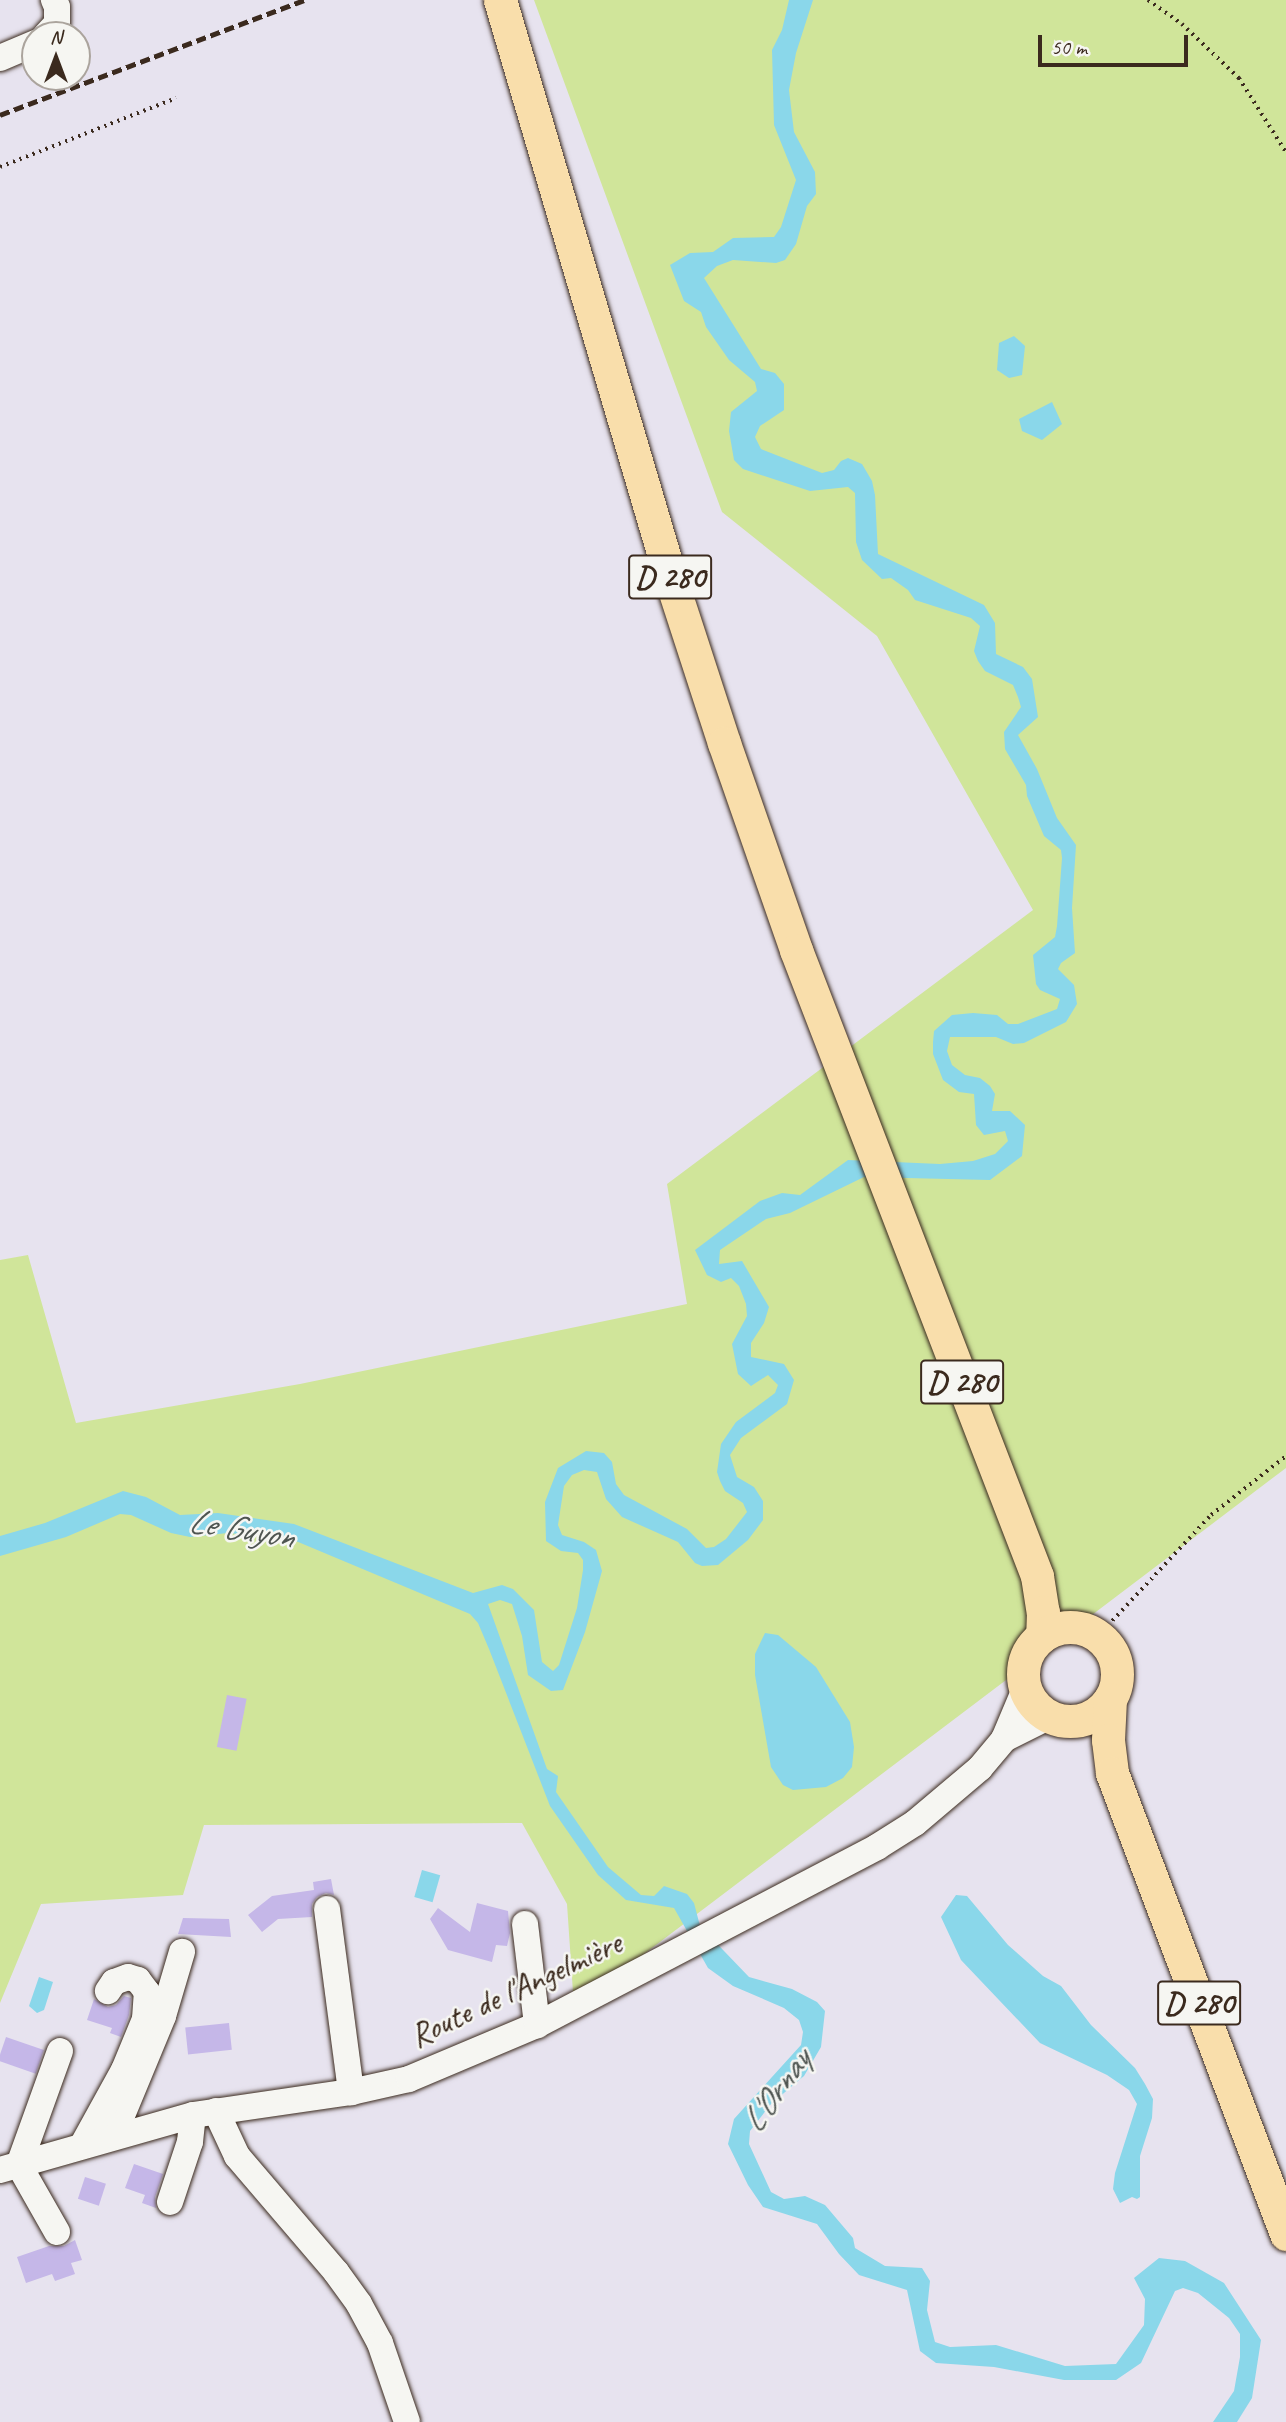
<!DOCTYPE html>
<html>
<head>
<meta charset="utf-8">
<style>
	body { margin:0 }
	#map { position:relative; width:1286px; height:2422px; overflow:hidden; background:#e7e3ef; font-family:Caveat,sans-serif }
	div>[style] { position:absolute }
	.green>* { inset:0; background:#d0e59a }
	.water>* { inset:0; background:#8ad7ea; transform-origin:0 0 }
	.building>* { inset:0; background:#c5b7e8; transform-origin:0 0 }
	.path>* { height:3.5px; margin-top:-1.75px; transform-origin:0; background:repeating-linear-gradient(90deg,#3b2a1e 0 2px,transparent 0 7px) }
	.roads { filter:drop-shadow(0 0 2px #3b2a1e) drop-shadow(0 0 2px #3b2a1e) }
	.minor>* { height:26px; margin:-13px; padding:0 13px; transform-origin:13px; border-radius:13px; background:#f6f6f2 }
	.major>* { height:33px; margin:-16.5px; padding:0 16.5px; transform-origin:16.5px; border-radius:16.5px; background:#f9deab }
	.major>.ring { margin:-16.5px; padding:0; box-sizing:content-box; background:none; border:33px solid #f9deab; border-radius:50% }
	.rail>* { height:5px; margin-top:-2.5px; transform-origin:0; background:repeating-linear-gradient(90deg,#3b2a1e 0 10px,transparent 0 15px) }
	span { translate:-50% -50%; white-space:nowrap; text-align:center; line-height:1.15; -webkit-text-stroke:5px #f6f6f2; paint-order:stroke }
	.shield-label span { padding:2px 5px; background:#f6f6f2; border:2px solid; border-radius:5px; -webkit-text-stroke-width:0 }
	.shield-label { font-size:32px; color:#3b2a1e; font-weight:700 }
	.street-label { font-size:33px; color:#3b2a1e }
	.water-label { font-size:35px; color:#4f5551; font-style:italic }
	.north { position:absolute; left:21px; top:21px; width:70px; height:70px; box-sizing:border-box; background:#f6f6f2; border:2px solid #aba49d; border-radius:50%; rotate:0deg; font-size:19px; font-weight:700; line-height:28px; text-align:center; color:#3b2a1e }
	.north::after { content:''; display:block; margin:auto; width:24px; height:32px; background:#3b2a1e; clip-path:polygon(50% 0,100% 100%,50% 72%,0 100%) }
	.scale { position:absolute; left:1038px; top:35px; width:150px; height:32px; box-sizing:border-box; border:4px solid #3b2a1e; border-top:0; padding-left:9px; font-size:21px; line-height:24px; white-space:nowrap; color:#3b2a1e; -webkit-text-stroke:5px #f6f6f2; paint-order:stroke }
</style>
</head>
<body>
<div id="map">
	<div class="green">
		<div style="clip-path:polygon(534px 0,1286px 0,1286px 1468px,574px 2007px,567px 1904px,522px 1823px,204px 1825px,183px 1895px,41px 1904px,0 2003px,0 1260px,28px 1255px,76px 1423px,300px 1384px,687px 1304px,667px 1184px,1033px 910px,877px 636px,722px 512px)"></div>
	</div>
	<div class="water">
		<div style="clip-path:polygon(789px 0,813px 0,796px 53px,789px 90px,794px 132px,815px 172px,816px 194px,807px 206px,796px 244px,785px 260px,776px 263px,733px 260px,717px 266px,704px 278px,761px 369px,775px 373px,784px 384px,784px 410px,760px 426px,755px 437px,761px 449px,822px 473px,834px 470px,841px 461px,848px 458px,862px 464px,872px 481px,875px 495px,878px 554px,984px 605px,995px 623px,996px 654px,1023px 667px,1032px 679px,1038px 717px,1018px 735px,1037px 769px,1057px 818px,1076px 845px,1072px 908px,1075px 953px,1061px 963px,1058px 969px,1074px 985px,1077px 1004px,1066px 1022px,1024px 1043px,1013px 1044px,996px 1037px,950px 1037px,947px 1051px,952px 1065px,965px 1075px,980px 1078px,990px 1086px,995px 1094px,992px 1111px,1010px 1111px,1025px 1125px,1022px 1156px,990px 1180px,864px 1177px,790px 1213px,766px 1219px,720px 1250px,719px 1264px,742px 1261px,769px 1307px,764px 1323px,751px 1343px,751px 1357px,784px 1364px,794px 1380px,787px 1404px,741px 1438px,730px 1455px,737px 1477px,754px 1487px,763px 1501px,763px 1520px,748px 1540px,718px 1565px,702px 1566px,695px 1563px,678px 1542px,622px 1517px,606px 1499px,597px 1472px,584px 1470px,572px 1475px,564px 1486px,558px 1525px,562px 1535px,584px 1542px,596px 1550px,602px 1571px,585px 1632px,563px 1690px,551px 1691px,528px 1675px,522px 1636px,512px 1604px,500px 1600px,488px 1604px,547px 1769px,558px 1776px,556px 1792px,608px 1867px,641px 1895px,654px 1896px,664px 1886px,687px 1894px,694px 1903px,700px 1926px,749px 1977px,792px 1989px,817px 2002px,825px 2011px,821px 2047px,804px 2076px,771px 2104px,750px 2131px,749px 2144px,771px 2192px,784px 2199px,805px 2196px,825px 2205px,853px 2238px,855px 2248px,885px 2266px,922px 2268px,930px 2281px,927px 2310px,935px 2342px,950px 2347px,996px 2345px,1065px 2366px,1116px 2364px,1144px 2325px,1145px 2299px,1134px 2278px,1159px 2258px,1185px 2261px,1224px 2283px,1261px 2340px,1252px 2398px,1237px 2422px,1213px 2422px,1234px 2391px,1240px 2357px,1240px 2334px,1229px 2318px,1198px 2293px,1183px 2288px,1175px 2291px,1141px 2363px,1116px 2380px,1064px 2380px,994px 2367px,936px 2363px,920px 2351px,907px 2290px,859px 2275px,839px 2254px,817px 2224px,763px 2207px,748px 2185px,728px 2144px,734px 2119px,801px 2045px,803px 2032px,799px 2020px,784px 2008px,733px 1986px,708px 1968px,674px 1908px,626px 1900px,598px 1875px,550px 1806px,489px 1649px,478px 1623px,470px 1614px,291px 1539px,228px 1533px,190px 1537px,171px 1533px,131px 1515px,120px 1514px,66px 1537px,0 1556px,0 1536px,45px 1523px,123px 1491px,146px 1497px,180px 1515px,218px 1513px,294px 1524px,473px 1593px,502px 1585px,513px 1589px,534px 1610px,542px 1662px,553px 1671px,559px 1665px,577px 1608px,583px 1570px,583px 1560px,578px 1553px,561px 1551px,546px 1541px,545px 1502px,558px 1468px,586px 1451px,604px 1453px,612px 1462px,616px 1484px,624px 1495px,687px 1529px,706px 1548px,714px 1547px,726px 1539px,747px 1512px,743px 1503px,725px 1491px,720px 1481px,717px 1472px,721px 1444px,736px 1422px,775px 1393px,778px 1385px,768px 1375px,751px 1386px,738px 1374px,732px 1344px,747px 1316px,746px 1304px,739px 1286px,731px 1278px,721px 1282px,707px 1275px,695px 1250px,760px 1201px,782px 1193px,800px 1195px,848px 1160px,940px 1164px,973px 1161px,995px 1154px,1008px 1141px,1005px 1131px,984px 1135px,976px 1125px,974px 1094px,959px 1092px,943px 1080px,933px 1054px,933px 1042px,934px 1031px,952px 1015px,973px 1013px,997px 1015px,1008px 1024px,1018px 1024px,1057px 1009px,1060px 999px,1040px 990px,1036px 984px,1033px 955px,1055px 937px,1057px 926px,1062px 858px,1061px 850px,1044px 836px,1027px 796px,1026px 785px,1005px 749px,1004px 732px,1021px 707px,1018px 697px,1013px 685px,985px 671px,978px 661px,974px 651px,980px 626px,971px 618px,915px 600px,908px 590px,891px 578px,882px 579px,862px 560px,856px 542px,855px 493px,848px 487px,810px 491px,743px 469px,734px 460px,729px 431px,731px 412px,757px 391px,755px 382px,729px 360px,706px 327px,701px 312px,684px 301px,670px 265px,690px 253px,713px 252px,733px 238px,774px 237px,781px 227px,796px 180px,774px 125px,772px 50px,782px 30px)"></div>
		<div style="clip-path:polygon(1014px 336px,1025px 346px,1022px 375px,1009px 378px,997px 370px,999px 343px)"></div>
		<div style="clip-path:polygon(1052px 402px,1062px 424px,1042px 440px,1022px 431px,1019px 419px)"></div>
		<div style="clip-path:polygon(765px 1633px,778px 1635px,816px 1667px,850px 1722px,854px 1747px,852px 1767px,843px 1778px,826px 1787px,793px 1790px,783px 1785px,771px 1767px,755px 1675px,755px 1654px)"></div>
		<div style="left:422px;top:1870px;width:19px;height:28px;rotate:16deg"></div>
		<div style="clip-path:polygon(956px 1895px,967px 1896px,1008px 1945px,1043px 1976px,1061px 1986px,1091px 2025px,1135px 2068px,1145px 2084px,1153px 2099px,1152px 2118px,1140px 2156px,1140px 2197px,1137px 2199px,1132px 2197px,1120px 2203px,1113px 2189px,1115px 2173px,1137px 2104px,1129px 2090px,1107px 2075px,1040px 2043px,961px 1960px,941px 1917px)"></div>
		<div style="clip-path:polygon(39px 1977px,53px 1982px,44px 2010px,37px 2013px,29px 2006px)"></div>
	</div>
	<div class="building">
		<div style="left:227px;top:1695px;width:20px;height:53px;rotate:11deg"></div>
		<div style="clip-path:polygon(331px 1879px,334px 1895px,326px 1893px,317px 1897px,312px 1904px,312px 1917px,278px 1919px,262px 1932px,248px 1915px,272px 1896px,314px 1890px,313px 1882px)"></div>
		<div style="clip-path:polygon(477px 1903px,508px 1911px,510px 1933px,507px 1946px,496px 1945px,492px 1962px,448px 1950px,430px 1919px,438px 1908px,470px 1932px)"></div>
		<div style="clip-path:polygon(183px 1918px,229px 1919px,231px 1937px,178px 1934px)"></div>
		<div style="clip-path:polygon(124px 1996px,131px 1998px,129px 2015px,121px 2037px,110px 2033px,112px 2028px,87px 2020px,94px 1999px,108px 2007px,116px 2005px)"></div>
		<div style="left:229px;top:2023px;width:27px;height:44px;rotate:84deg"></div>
		<div style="left:6px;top:2037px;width:40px;height:25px;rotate:19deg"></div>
		<div style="clip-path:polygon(134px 2164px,163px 2174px,155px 2197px,156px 2208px,142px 2203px,145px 2195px,125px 2188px)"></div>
		<div style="left:85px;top:2177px;width:22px;height:23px;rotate:18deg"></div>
		<div style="clip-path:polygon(75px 2240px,82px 2260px,71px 2263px,75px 2274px,55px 2281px,52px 2274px,26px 2283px,17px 2257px,49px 2246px,64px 2246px)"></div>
	</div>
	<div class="path">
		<div style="left:1148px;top:0;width:42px;rotate:35.2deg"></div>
		<div style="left:1182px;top:24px;width:79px;rotate:43.5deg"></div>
		<div style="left:1239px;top:78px;width:88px;rotate:57.6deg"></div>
		<div style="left:0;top:167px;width:189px;rotate:-21.4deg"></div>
		<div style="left:1098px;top:1636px;width:166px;rotate:-47deg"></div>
		<div style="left:1211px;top:1515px;width:95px;rotate:-38.2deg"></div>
	</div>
	<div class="roads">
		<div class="minor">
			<div style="left:46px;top:35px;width:16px;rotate:-47deg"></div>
			<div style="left:57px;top:23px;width:16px;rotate:-90deg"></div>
			<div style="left:57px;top:7px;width:8px;rotate:-113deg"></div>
			<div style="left:0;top:58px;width:38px;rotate:-23deg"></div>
			<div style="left:1004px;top:1739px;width:51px;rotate:-26.6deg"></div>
			<div style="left:327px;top:1909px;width:185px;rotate:82.5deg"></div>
			<div style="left:525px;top:1924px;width:102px;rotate:83.2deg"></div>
			<div style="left:216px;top:2111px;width:50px;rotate:65deg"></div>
			<div style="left:237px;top:2156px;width:153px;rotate:49.5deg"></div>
			<div style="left:336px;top:2272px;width:39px;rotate:54deg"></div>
			<div style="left:359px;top:2304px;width:44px;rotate:61.7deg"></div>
			<div style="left:380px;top:2343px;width:83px;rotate:71.1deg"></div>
			<div style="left:113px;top:2137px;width:131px;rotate:-67.5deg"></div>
			<div style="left:163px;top:2016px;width:67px;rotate:-73.5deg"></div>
			<div style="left:82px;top:2146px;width:87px;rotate:-61.1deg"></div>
			<div style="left:124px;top:2070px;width:55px;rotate:-67.6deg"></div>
			<div style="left:145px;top:2019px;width:27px;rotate:-86deg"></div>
			<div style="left:147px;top:1992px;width:15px;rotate:-127deg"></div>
			<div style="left:138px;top:1980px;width:10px;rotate:-163deg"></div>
			<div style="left:128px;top:1977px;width:15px;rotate:160deg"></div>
			<div style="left:114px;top:1982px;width:11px;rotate:124deg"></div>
			<div style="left:0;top:2170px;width:201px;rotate:-15.9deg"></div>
			<div style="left:193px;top:2115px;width:160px;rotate:-8.3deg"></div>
			<div style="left:351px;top:2092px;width:59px;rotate:-12.6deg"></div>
			<div style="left:409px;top:2079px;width:139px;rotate:-22.9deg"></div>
			<div style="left:537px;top:2025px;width:384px;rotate:-27.6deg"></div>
			<div style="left:877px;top:1847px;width:45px;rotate:-32.3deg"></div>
			<div style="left:915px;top:1823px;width:85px;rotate:-40.2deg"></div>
			<div style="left:980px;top:1768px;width:38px;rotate:-50deg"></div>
			<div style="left:1004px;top:1739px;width:54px;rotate:-67.2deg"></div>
			<div style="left:170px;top:2202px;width:63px;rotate:-71.6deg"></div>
			<div style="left:190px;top:2142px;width:27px;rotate:-84deg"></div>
			<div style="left:57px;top:2232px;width:77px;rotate:-119.6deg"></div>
			<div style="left:19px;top:2165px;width:121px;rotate:-70.2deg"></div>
		</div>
		<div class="major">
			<div style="left:500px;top:0;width:608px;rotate:73.56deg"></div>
			<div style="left:672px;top:583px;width:168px;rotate:72deg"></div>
			<div style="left:724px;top:743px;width:219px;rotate:70.8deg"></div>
			<div style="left:796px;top:950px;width:671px;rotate:68.94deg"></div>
			<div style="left:1037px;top:1576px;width:36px;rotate:81deg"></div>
			<div style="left:1043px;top:1612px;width:24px;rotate:92deg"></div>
			<div class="ring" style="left:1023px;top:1627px;width:61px;height:61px"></div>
			<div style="left:1110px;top:1699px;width:41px;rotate:92.8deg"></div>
			<div style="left:1108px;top:1740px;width:33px;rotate:83deg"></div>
			<div style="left:1112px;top:1773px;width:493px;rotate:69.3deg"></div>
		</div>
	</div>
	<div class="rail">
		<div style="left:0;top:115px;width:325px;rotate:-20.7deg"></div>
	</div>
	<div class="shield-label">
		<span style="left:670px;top:577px">D 280</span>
		<span style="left:962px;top:1382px">D 280</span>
		<span style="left:1199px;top:2003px">D 280</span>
	</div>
	<div class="street-label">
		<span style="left:516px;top:1990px;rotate:-25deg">Route de l'Angelmière</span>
	</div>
	<div class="water-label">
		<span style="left:241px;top:1529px;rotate:9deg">Le Guyon</span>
		<span style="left:776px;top:2091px;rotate:-54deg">L'Ornay</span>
	</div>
	<div class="north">N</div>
	<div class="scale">50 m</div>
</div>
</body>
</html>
